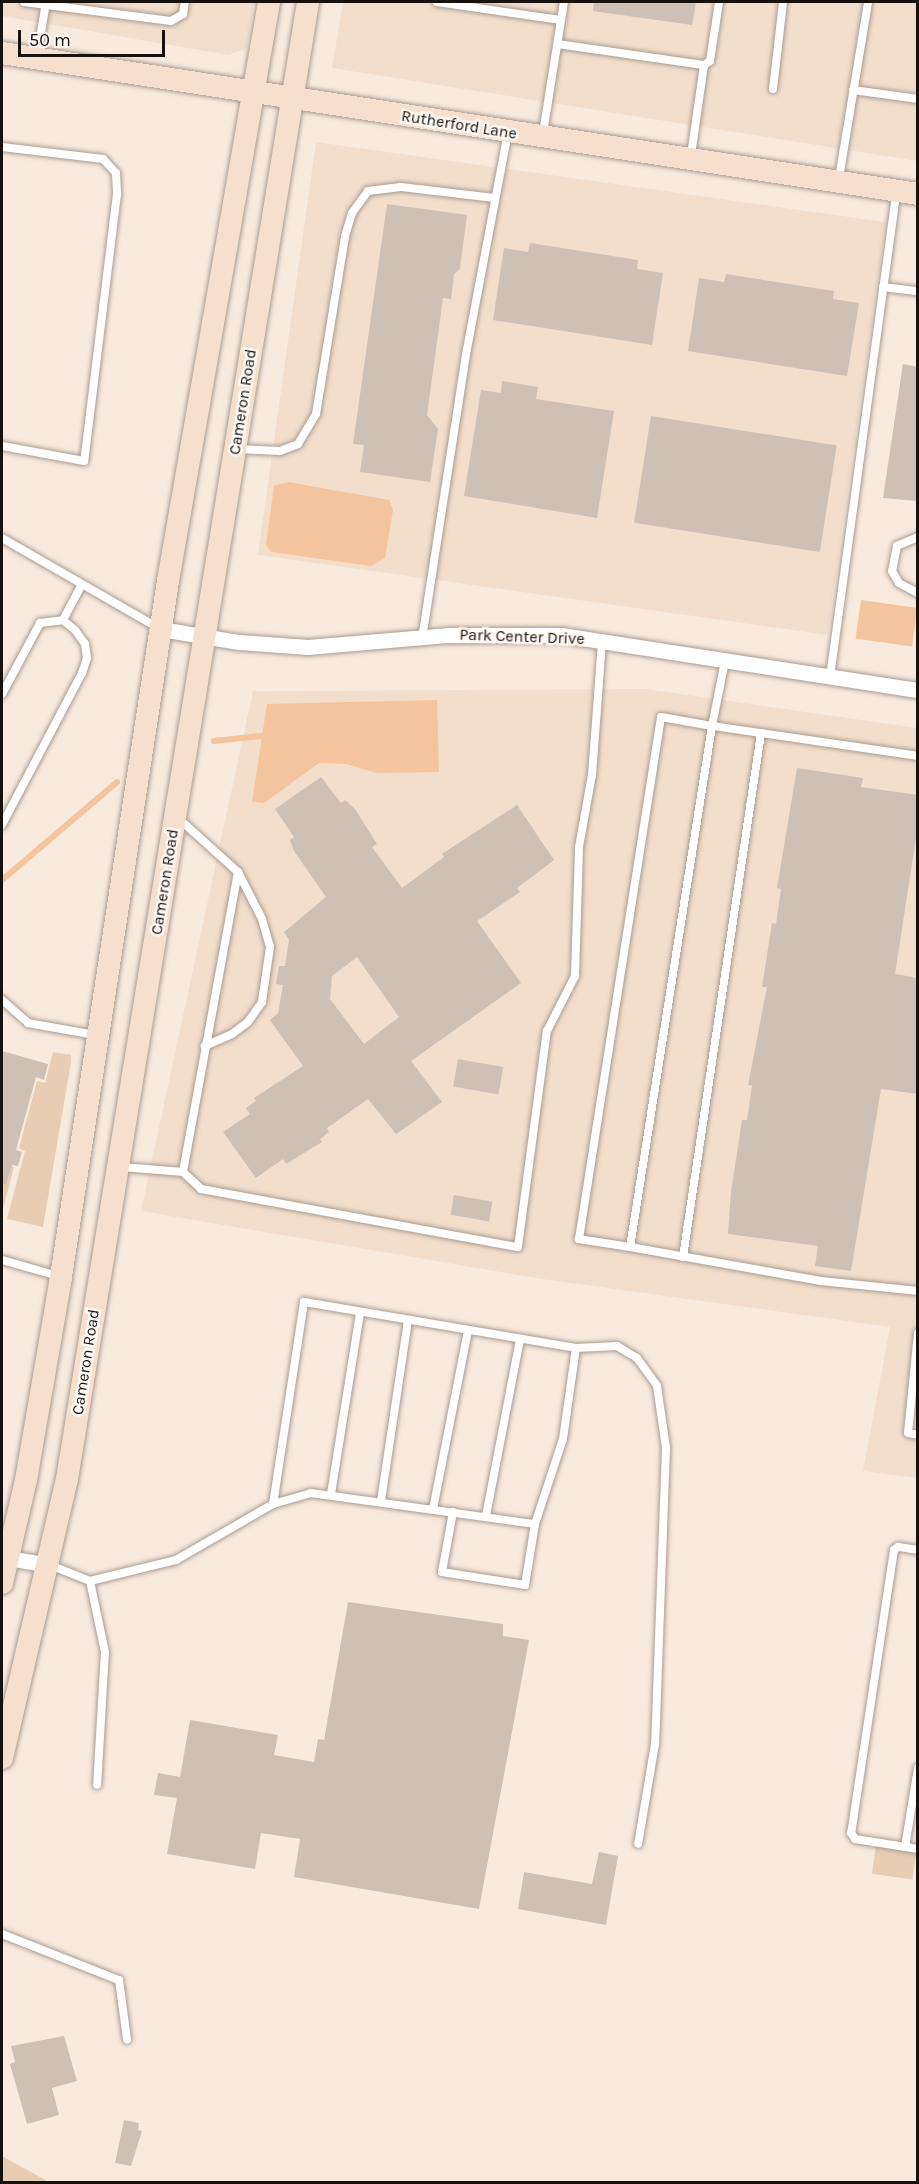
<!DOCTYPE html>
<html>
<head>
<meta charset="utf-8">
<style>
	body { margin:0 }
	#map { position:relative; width:919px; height:2184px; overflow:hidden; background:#f9eade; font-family:Karla,sans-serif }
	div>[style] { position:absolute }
	.built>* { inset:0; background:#f3decc; transform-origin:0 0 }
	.green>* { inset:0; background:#e9ccb4; transform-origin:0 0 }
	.water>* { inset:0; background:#f3c49d; transform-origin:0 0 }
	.stream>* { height:6px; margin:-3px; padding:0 3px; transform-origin:3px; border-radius:3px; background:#f3c49d }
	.building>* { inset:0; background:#cec0b4; transform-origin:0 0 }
	.roads { filter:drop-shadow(0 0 2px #aa9c91) drop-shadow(0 0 2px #aa9c91) }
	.lane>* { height:8px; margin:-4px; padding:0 4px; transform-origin:4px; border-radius:4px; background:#fff }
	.street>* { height:15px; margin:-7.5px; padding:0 7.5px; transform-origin:7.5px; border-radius:7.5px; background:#fff }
	.secondary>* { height:22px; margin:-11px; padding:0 11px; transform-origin:11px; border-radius:11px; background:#f6e0cd }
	span { translate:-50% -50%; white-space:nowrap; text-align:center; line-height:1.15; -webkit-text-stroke:5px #fff9f4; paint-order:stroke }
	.street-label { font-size:16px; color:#17120e }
	.frame { position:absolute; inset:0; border:3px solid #17120e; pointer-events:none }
	.scale { position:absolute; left:18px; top:30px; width:147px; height:27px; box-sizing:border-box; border:3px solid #17120e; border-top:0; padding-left:8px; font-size:18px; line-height:21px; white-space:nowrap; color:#17120e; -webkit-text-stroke:4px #fff9f4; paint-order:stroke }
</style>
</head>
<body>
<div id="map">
	<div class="built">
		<div style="clip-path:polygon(2px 2px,254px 2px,246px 49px,228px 55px,2px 16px)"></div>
		<div style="clip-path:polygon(343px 2px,917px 2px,917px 161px,332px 68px)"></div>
		<div style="left:316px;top:142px;width:575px;height:417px;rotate:8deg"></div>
		<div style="clip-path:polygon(646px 689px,917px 728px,917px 1478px,863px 1471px,890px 1327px,542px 1279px,141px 1211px,253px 691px)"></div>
	</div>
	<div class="green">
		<div style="clip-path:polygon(53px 1052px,71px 1055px,71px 1062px,43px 1227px,7px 1219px,25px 1151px,19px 1148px,37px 1081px,45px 1083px)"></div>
		<div style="clip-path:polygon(2px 1164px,14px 1167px,2px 1213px)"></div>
		<div style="left:876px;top:1845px;width:41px;height:29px;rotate:8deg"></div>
		<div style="clip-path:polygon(2px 2156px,49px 2182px,2px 2182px)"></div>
	</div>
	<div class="water">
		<div style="clip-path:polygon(288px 482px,389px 500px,393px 510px,385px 558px,371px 566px,271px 552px,266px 545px,274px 486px)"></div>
		<div style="left:861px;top:600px;width:57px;height:39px;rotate:8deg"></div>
		<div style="clip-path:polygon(437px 700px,439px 772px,376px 773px,347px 764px,319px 763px,264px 803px,252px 802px,267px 704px)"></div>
	</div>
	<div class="stream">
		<div style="left:214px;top:741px;width:56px;rotate:-6.1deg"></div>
		<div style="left:2px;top:880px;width:151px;rotate:-40.4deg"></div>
	</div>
	<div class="building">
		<div style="clip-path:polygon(594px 2px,696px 2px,692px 25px,593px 11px)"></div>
		<div style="clip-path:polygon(387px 204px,467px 215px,460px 269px,454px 274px,451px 299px,443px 298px,427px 415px,438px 429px,430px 482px,360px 472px,364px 445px,353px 444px)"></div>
		<div style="clip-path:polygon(530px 243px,638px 260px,637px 269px,663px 273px,652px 345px,493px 320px,504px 248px,528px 252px)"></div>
		<div style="clip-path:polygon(726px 274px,834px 291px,833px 299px,859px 303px,847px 376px,688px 351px,699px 278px,724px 282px)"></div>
		<div style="clip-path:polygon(903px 364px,918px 367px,918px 501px,883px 498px)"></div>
		<div style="clip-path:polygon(502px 381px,538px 387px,536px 399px,614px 411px,597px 518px,464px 496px,481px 390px,501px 393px)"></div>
		<div style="left:651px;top:416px;width:188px;height:108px;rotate:9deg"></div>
		<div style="clip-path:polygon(797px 768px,863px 778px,861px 787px,918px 795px,918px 825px,895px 974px,918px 978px,918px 1094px,881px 1089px,851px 1271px,815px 1266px,818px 1246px,728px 1234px,731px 1192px,742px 1120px,747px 1120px,752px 1086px,748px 1085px,767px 987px,762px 987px,772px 923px,776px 924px,781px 889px,777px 888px)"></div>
		<div style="clip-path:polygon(evenodd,321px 777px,341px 803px,345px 800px,355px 809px,377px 844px,372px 847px,402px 888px,444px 857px,442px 854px,517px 805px,554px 860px,517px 888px,520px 892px,477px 921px,521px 983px,411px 1061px,442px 1102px,396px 1134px,368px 1099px,327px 1128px,329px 1132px,320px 1139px,322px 1142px,286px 1164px,283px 1159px,256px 1178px,223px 1132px,250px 1114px,246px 1108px,256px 1101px,254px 1098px,303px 1066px,270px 1020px,278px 1013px,283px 985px,276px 984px,279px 966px,285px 966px,289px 940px,284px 932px,326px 897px,294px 851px,290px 840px,294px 837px,275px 809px,321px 777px,357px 957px,399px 1017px,364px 1044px,330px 999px,332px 976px,357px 957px)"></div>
		<div style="clip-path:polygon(2px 1051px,48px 1064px,44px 1080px,36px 1077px,16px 1150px,22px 1152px,18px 1166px,12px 1165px,6px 1184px,2px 1184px)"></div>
		<div style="left:458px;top:1059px;width:46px;height:28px;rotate:10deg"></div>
		<div style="left:454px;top:1195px;width:39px;height:20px;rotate:10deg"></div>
		<div style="clip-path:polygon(348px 1602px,503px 1624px,503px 1636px,529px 1640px,479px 1909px,294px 1877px,300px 1839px,261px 1833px,255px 1869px,167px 1854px,177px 1798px,154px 1795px,158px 1773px,180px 1777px,190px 1720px,278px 1735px,274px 1755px,314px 1762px,318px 1739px,324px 1740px)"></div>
		<div style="clip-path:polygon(599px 1852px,618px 1856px,606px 1925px,518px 1909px,524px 1872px,592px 1884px)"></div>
		<div style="clip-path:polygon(64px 2036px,77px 2081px,52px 2088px,59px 2115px,27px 2124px,10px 2064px,15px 2062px,11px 2046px)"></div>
		<div style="clip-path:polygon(124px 2120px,139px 2123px,138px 2130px,142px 2131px,131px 2166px,115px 2163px)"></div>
	</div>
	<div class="roads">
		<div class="lane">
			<div style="left:24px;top:2px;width:148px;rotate:7.4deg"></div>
			<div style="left:171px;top:21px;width:14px;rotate:-30deg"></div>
			<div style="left:183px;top:14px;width:12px;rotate:-81deg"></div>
			<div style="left:437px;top:2px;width:125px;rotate:8.3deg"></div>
			<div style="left:558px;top:44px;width:148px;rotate:8.2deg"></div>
			<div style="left:704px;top:65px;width:91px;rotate:98.2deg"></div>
			<div style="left:37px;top:57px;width:56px;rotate:-80.7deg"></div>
			<div style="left:704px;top:65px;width:7px;rotate:-34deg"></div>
			<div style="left:710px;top:61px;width:60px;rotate:-81.3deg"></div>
			<div style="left:773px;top:89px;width:88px;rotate:-83.4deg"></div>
			<div style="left:853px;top:90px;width:66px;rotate:7.9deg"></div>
			<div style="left:543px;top:133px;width:133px;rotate:-80.9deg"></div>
			<div style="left:2px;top:147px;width:102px;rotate:6.8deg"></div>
			<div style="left:103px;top:159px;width:19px;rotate:47deg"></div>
			<div style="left:116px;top:173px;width:21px;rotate:87deg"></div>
			<div style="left:117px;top:194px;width:269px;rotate:97deg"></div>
			<div style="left:84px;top:461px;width:83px;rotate:-169.6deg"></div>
			<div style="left:839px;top:178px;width:178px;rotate:-80.6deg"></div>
			<div style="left:883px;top:287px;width:35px;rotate:7deg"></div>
			<div style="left:237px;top:449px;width:43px;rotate:2.7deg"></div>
			<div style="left:280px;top:451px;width:19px;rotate:-21deg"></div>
			<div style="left:298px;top:444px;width:35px;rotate:-59deg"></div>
			<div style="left:316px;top:414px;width:180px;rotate:-80.7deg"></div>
			<div style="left:345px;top:236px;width:24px;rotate:-73deg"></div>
			<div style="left:352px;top:213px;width:27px;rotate:-54deg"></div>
			<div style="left:368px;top:191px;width:33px;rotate:-7deg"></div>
			<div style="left:401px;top:187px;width:94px;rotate:6.7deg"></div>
			<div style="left:918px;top:537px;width:23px;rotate:157deg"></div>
			<div style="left:897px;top:546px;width:25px;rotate:101deg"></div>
			<div style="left:892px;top:571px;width:14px;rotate:60deg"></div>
			<div style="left:899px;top:583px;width:21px;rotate:28deg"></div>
			<div style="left:2px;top:538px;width:179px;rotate:29.9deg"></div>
			<div style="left:63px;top:620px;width:40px;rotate:-62deg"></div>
			<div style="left:422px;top:639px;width:293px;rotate:-81.2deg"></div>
			<div style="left:467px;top:349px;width:220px;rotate:-79.3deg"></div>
			<div style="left:830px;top:677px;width:487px;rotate:-82.2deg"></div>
			<div style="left:2px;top:694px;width:81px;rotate:-61.8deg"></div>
			<div style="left:40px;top:623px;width:23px;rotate:-7deg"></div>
			<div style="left:63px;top:620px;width:16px;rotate:40deg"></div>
			<div style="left:75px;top:630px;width:17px;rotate:54deg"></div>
			<div style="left:85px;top:644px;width:14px;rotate:82deg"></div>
			<div style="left:87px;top:658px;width:16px;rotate:108deg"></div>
			<div style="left:82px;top:673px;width:172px;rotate:117.8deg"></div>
			<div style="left:918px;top:756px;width:208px;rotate:-171.7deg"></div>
			<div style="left:712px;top:726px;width:527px;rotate:98.94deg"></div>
			<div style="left:630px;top:1247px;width:194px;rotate:10.1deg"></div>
			<div style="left:821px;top:1281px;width:98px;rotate:5.9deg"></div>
			<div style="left:178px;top:818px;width:81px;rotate:42deg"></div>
			<div style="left:238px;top:872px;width:53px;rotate:62.9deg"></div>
			<div style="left:262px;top:919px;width:29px;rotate:74deg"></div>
			<div style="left:270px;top:947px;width:56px;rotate:98.3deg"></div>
			<div style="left:262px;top:1002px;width:24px;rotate:125deg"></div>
			<div style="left:248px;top:1022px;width:20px;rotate:143deg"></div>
			<div style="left:232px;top:1034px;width:30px;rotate:156deg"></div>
			<div style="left:238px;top:872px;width:305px;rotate:100.4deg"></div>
			<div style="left:183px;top:1172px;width:25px;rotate:43deg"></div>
			<div style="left:201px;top:1189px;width:322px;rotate:10.4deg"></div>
			<div style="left:518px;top:1247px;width:218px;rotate:-82.4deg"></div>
			<div style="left:547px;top:1031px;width:62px;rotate:-63deg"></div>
			<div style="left:575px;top:976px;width:129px;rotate:-88.2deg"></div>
			<div style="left:579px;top:847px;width:73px;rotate:-79.8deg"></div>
			<div style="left:592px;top:775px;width:134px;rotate:-85.7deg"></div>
			<div style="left:2px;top:1000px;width:35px;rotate:41deg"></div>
			<div style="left:28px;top:1023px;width:68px;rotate:10.2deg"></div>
			<div style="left:122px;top:1167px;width:61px;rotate:4.7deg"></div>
			<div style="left:630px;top:1247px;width:52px;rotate:-171.1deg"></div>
			<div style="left:579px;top:1239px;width:528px;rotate:-81.07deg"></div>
			<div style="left:661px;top:717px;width:52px;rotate:10deg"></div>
			<div style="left:712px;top:726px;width:66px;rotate:-78.7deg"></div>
			<div style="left:683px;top:1257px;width:530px;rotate:-81.53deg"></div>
			<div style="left:2px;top:1260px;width:58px;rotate:15.9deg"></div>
			<div style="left:918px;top:1333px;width:100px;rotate:95.7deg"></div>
			<div style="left:908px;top:1433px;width:10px;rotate:11deg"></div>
			<div style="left:576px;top:1348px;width:41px;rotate:-2.8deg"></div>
			<div style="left:617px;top:1346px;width:23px;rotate:31deg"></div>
			<div style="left:637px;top:1358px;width:34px;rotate:54deg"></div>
			<div style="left:657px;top:1386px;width:63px;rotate:81.7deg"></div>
			<div style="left:666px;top:1448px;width:296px;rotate:92.1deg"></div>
			<div style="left:655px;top:1744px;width:101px;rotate:99.6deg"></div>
			<div style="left:331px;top:1494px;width:184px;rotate:-80.9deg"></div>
			<div style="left:381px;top:1501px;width:183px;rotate:-81.5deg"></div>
			<div style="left:433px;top:1509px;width:182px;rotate:-78.9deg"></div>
			<div style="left:453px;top:1512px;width:61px;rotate:100.4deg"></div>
			<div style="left:442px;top:1572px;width:84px;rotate:8.9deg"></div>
			<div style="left:525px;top:1585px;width:62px;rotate:-80.7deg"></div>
			<div style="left:486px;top:1516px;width:180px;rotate:-79.1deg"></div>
			<div style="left:918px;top:1550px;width:20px;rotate:-171deg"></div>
			<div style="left:898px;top:1547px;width:5px;rotate:143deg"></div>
			<div style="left:894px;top:1550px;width:286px;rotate:98.6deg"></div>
			<div style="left:851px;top:1833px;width:7px;rotate:56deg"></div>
			<div style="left:855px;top:1839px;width:64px;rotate:9deg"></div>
			<div style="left:50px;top:1565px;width:43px;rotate:21.8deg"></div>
			<div style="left:90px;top:1581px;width:89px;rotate:-13.7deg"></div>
			<div style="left:176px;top:1560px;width:112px;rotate:-30deg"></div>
			<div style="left:273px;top:1504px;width:40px;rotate:-16deg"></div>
			<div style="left:311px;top:1493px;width:226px;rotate:7.9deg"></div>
			<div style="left:535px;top:1524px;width:89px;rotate:-71.8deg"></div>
			<div style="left:563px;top:1439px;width:92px;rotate:-81.9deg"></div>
			<div style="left:576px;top:1348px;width:276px;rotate:-170.4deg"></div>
			<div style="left:304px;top:1302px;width:204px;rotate:98.7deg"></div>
			<div style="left:90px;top:1581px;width:73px;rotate:78.1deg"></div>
			<div style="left:105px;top:1652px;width:133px;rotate:93.4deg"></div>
			<div style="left:905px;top:1847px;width:80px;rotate:-80.7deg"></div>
			<div style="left:2px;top:1934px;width:126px;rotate:21.5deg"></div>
			<div style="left:119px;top:1980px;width:60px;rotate:82.3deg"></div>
		</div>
		<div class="street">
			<div style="left:161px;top:629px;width:79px;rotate:9.5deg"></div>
			<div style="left:239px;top:642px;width:69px;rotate:4.1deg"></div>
			<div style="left:308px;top:647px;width:142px;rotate:-4.9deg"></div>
			<div style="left:449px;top:635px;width:113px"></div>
			<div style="left:562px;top:635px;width:360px;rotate:8.8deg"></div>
			<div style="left:2px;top:1557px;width:49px;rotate:9.5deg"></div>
		</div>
		<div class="secondary">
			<div style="left:2px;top:53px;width:927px;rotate:8.75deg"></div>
			<div style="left:2px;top:1583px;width:106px;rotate:-76.9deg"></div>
			<div style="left:26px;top:1480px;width:206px;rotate:-80.2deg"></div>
			<div style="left:61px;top:1277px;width:704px;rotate:-81.26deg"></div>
			<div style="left:168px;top:581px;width:588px;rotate:-80.1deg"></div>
			<div style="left:2px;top:1758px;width:286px;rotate:-76.9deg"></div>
			<div style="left:67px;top:1479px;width:1497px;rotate:-80.73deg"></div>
		</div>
	</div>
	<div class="street-label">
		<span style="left:459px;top:125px;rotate:9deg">Rutherford Lane</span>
		<span style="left:243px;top:402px;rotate:-81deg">Cameron Road</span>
		<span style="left:522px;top:637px;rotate:2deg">Park Center Drive</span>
		<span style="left:165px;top:882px;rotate:-81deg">Cameron Road</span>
		<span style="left:86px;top:1362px;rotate:-81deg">Cameron Road</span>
	</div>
	<div class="frame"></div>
	<div class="scale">50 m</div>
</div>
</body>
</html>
